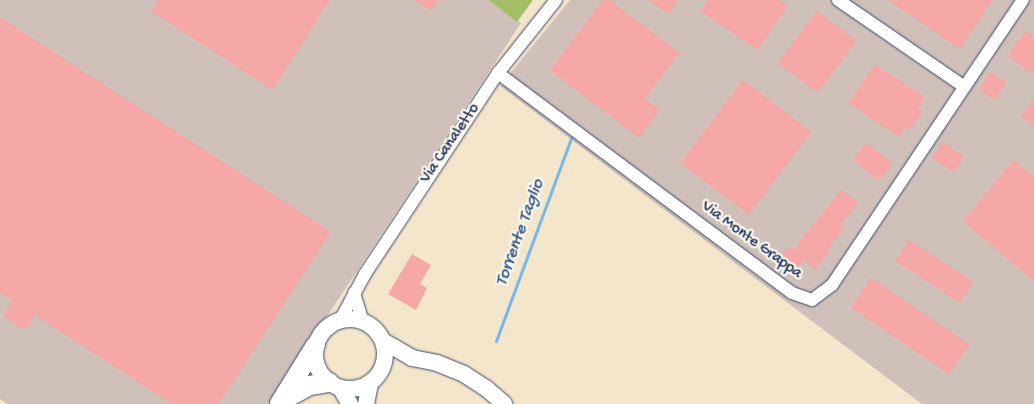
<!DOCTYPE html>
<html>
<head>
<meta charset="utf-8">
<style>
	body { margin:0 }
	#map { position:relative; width:1034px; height:404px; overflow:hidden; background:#f3e6cb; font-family:"Gochi Hand",sans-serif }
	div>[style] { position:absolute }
	.industrial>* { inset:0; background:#cfc1ba }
	.green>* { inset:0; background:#a3be64 }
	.stream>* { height:3px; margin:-1.5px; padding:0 1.5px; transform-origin:1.5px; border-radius:1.5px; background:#78b7eb }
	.building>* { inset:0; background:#f5a8a5; transform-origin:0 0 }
	.roads { filter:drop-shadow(0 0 1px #3b4a6e) drop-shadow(0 0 1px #3b4a6e) }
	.minor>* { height:12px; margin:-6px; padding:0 6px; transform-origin:6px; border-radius:6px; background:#fff }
	.major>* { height:16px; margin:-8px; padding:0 8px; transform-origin:8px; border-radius:8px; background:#fff }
	.major>.ring { margin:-8px; padding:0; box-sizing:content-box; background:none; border:16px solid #fff; border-radius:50% }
	.highway>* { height:19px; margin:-9.5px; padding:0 9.5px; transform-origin:9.5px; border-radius:9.5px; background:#fff }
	span { translate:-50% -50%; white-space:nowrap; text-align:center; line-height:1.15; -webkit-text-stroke:4.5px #fbf7ec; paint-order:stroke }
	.street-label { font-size:16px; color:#1b2f5e }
	.water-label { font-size:18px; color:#375888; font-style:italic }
</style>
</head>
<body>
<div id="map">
	<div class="industrial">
		<div style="clip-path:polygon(0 0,489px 0,521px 23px,269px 404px,7px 404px,0 399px)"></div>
		<div style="clip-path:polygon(570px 0,1034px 0,1034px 404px,922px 404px,500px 86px)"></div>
	</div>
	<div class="green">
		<div style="clip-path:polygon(489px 0,533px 0,517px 22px)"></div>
	</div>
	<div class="stream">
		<div style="left:496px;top:341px;width:220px;rotate:-69.7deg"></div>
	</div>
	<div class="building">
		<div style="clip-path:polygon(158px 0,330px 0,273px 90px,151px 11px)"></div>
		<div style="clip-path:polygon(414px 0,438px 0,431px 11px)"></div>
		<div style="clip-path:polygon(603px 0,610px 0,680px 53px,645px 99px,660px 110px,639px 138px,550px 70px)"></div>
		<div style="clip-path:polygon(648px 0,678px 0,669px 14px)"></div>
		<div style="clip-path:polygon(708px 0,779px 0,788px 6px,758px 50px,700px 11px)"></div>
		<div style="clip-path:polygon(888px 0,993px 0,960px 49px)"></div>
		<div style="left:817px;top:11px;width:50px;height:65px;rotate:37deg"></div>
		<div style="clip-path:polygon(0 17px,331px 232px,219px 404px,172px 404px,35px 315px,25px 330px,3px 316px,13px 301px,0 292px)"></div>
		<div style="clip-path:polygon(1025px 31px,1034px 37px,1034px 75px,1008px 56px)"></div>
		<div style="clip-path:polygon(875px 64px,925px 97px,918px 108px,923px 111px,910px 131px,905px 128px,899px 137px,848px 103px)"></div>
		<div style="left:991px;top:72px;width:19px;height:21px;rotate:35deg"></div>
		<div style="left:743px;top:80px;width:86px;height:104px;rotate:37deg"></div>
		<div style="clip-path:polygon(1034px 98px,1034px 126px,1021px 117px)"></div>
		<div style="left:942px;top:142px;width:27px;height:19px;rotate:33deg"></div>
		<div style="clip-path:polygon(866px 143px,893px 163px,883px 177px,881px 176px,878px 180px,853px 160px)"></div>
		<div style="clip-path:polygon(1014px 160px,1034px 177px,1034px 281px,963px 221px)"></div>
		<div style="clip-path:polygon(841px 190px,859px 202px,840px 226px,844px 229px,828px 248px,830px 250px,815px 270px,804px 260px,794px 271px,780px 258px,789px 247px,793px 250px)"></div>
		<div style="left:909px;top:240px;width:77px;height:25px;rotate:33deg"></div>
		<div style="clip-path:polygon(412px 254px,431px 265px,420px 284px,427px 288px,416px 310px,388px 294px)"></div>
		<div style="left:871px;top:278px;width:119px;height:36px;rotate:34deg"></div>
	</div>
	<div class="roads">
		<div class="minor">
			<div style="left:838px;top:0;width:152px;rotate:34.5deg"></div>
			<div style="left:498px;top:73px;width:367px;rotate:36.8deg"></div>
			<div style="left:792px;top:293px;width:21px;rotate:19deg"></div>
			<div style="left:812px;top:300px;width:25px;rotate:-37deg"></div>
			<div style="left:832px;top:285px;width:343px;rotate:-56.2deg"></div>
			<div style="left:354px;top:293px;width:27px;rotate:73deg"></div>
			<div style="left:362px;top:319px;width:12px;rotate:35deg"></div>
			<div style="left:338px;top:321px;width:8px;rotate:-50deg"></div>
			<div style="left:343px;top:315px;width:47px;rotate:-61.8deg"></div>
			<div style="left:365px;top:274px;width:241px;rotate:-56.5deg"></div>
			<div style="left:498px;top:73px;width:93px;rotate:-51.5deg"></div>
		</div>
		<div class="major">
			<div class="ring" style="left:315px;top:319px;width:54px;height:54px"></div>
			<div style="left:383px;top:341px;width:34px;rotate:30deg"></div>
			<div style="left:412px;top:358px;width:25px;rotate:11deg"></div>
			<div style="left:437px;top:363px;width:29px;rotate:22deg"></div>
			<div style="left:464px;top:374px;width:27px;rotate:33deg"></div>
			<div style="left:487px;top:389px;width:23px;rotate:41deg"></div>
			<div style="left:340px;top:388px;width:19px;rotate:58deg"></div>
			<div style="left:366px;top:404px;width:21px;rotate:-79deg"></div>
		</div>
		<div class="highway">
			<div style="left:282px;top:400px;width:31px;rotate:-29deg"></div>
			<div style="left:309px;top:385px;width:20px;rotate:-9deg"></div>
			<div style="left:279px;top:403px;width:68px;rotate:-58.2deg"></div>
		</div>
	</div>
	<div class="street-label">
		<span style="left:451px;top:144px;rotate:-56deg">Via Canaletto</span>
		<span style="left:751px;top:241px;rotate:36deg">Via Monte Grappa</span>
	</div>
	<div class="water-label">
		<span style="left:521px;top:233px;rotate:-70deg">Torrente Taglio</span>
	</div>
</div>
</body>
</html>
